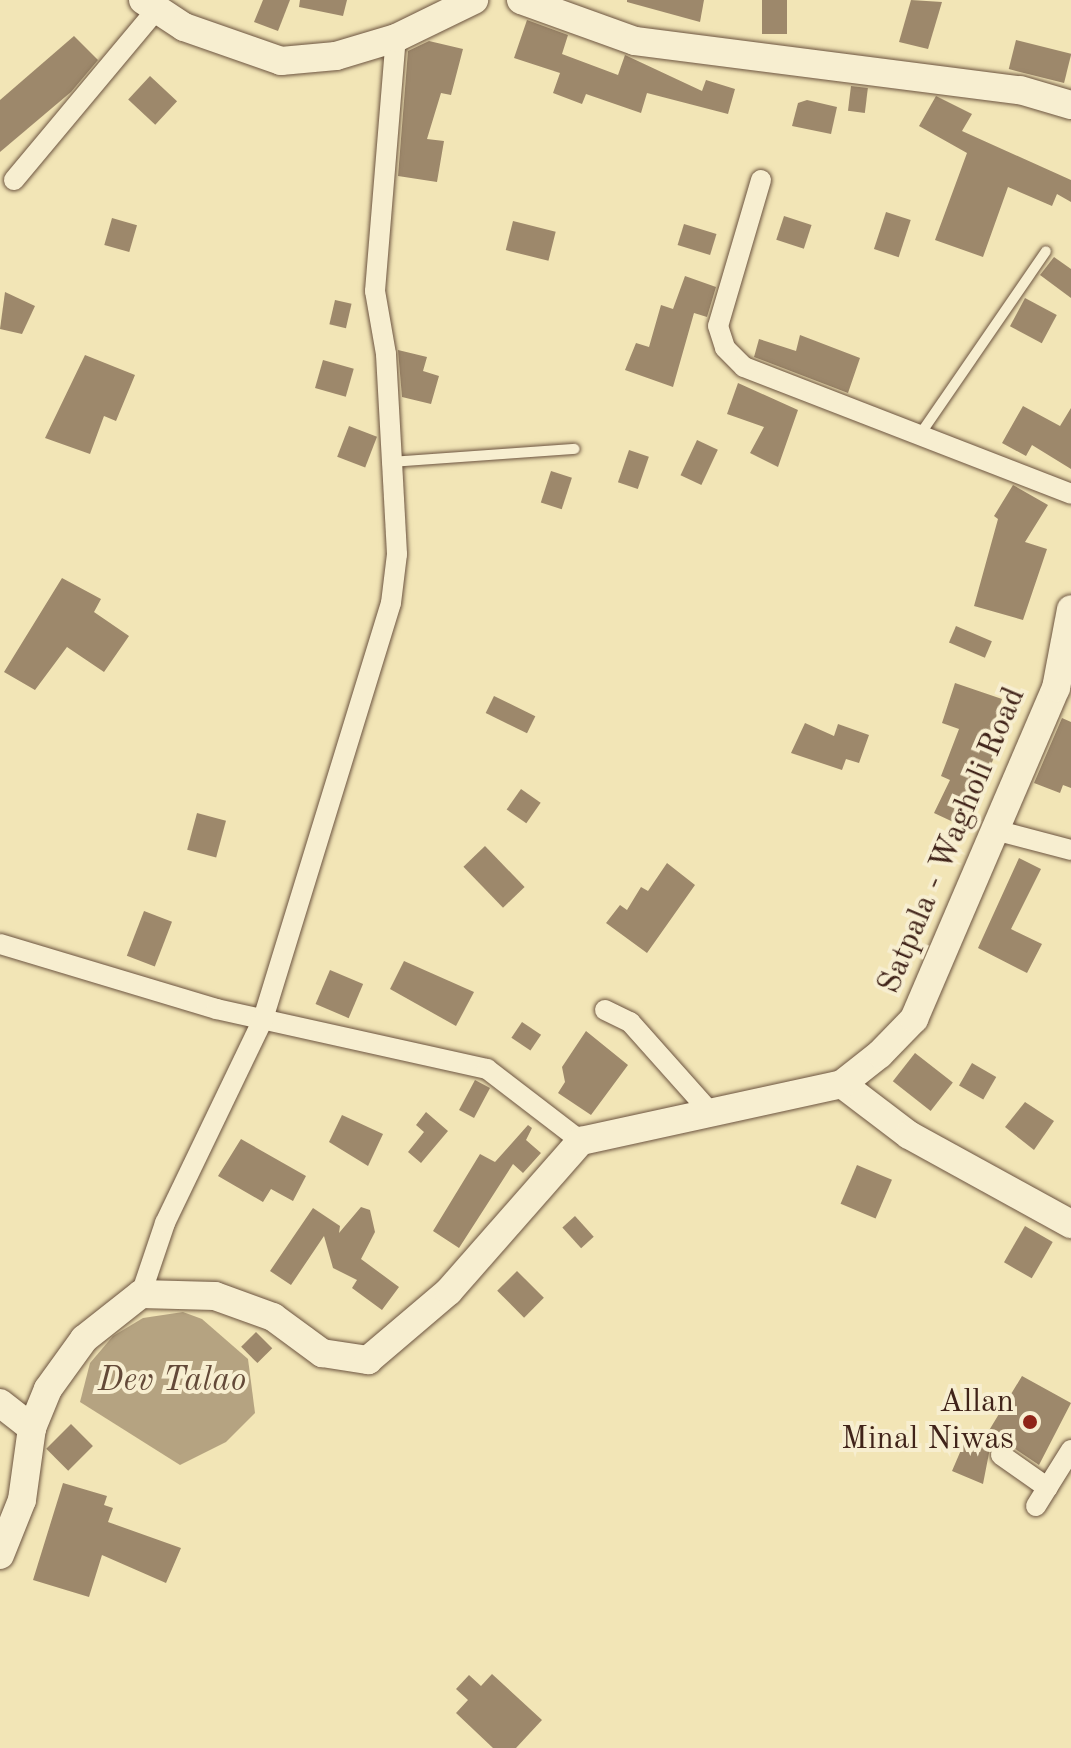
<!DOCTYPE html>
<html>
<head>
<meta charset="utf-8">
<style>
	body { margin:0 }
	#map { position:relative; width:1071px; height:1748px; overflow:hidden; background:#f2e5b6; font-family:"Old Standard TT",serif }
	div>[style] { position:absolute }
	.water>* { inset:0; background:#b5a381 }
	.building>* { inset:0; background:#9d886b; transform-origin:0 0 }
	.roads { filter:drop-shadow(0 0 2px #6c5440) drop-shadow(0 0 2px #6c5440) }
	.lane>* { height:10px; margin:-5px; padding:0 5px; transform-origin:5px; border-radius:5px; background:#f7eed0 }
	.street>* { height:20px; margin:-10px; padding:0 10px; transform-origin:10px; border-radius:10px; background:#f7eed0 }
	.secondary>* { height:28px; margin:-14px; padding:0 14px; transform-origin:14px; border-radius:14px; background:#f7eed0 }
	.dots>* { width:22px; height:22px; translate:-50% -50%; box-sizing:border-box; border:4px solid #f7eed0; border-radius:50% }
	span { translate:-50% -50%; white-space:nowrap; text-align:center; line-height:1.15; -webkit-text-stroke:8px #f7eed0; paint-order:stroke }
	.street-label { font-size:32px; color:#402319 }
	.poi-label { font-size:32px; color:#402319 }
	.right { translate:-100% -50%; text-align:right }
	.water-label { font-size:34px; color:#634938; font-style:italic }
</style>
</head>
<body>
<div id="map">
	<div class="water">
		<div style="clip-path:polygon(183px 1312px,202px 1319px,248px 1359px,255px 1413px,226px 1442px,180px 1465px,80px 1402px,90px 1363px,113px 1336px,143px 1318px)"></div>
	</div>
	<div class="building">
		<div style="clip-path:polygon(263px 0,290px 0,278px 31px,254px 22px)"></div>
		<div style="clip-path:polygon(300px 0,347px 0,343px 16px,299px 7px)"></div>
		<div style="clip-path:polygon(704px 0,700px 22px,627px 2px,627px 0)"></div>
		<div style="left:762px;top:0;width:25px;height:34px"></div>
		<div style="clip-path:polygon(911px 0,942px 2px,928px 49px,899px 42px)"></div>
		<div style="clip-path:polygon(527px 20px,568px 35px,562px 54px,618px 75px,625px 55px,702px 91px,706px 80px,735px 89px,728px 114px,647px 93px,641px 113px,586px 94px,582px 104px,553px 93px,560px 73px,514px 58px)"></div>
		<div style="clip-path:polygon(74px 36px,98px 60px,71px 92px,0 152px,0 100px)"></div>
		<div style="left:1016px;top:40px;width:57px;height:30px;rotate:14deg"></div>
		<div style="clip-path:polygon(429px 41px,463px 49px,451px 95px,441px 93px,427px 139px,444px 141px,437px 182px,398px 176px,408px 51px)"></div>
		<div style="left:150px;top:76px;width:37px;height:32px;rotate:43deg"></div>
		<div style="left:851px;top:86px;width:17px;height:25px;rotate:7deg"></div>
		<div style="clip-path:polygon(936px 96px,972px 114px,962px 131px,1071px 180px,1071px 202px,1057px 194px,1052px 206px,1008px 187px,983px 257px,935px 240px,967px 153px,919px 126px)"></div>
		<div style="clip-path:polygon(807px 100px,837px 107px,831px 134px,792px 126px,798px 103px)"></div>
		<div style="left:886px;top:212px;width:26px;height:39px;rotate:18deg"></div>
		<div style="left:784px;top:216px;width:29px;height:25px;rotate:18deg"></div>
		<div style="left:112px;top:218px;width:26px;height:28px;rotate:16deg"></div>
		<div style="left:513px;top:221px;width:44px;height:30px;rotate:14deg"></div>
		<div style="left:684px;top:224px;width:34px;height:22px;rotate:17deg"></div>
		<div style="clip-path:polygon(1054px 257px,1071px 269px,1071px 298px,1040px 275px)"></div>
		<div style="clip-path:polygon(685px 276px,716px 287px,707px 317px,694px 313px,673px 387px,625px 370px,636px 343px,649px 347px,661px 305px,673px 309px)"></div>
		<div style="clip-path:polygon(5px 292px,35px 306px,22px 334px,0 329px)"></div>
		<div style="left:1025px;top:298px;width:36px;height:32px;rotate:28deg"></div>
		<div style="left:335px;top:300px;width:17px;height:25px;rotate:13deg"></div>
		<div style="clip-path:polygon(800px 335px,860px 358px,848px 393px,754px 357px,759px 339px,796px 351px)"></div>
		<div style="clip-path:polygon(398px 350px,427px 357px,423px 371px,439px 376px,431px 404px,402px 397px)"></div>
		<div style="clip-path:polygon(85px 355px,135px 375px,116px 421px,104px 416px,90px 454px,45px 438px)"></div>
		<div style="left:323px;top:360px;width:32px;height:29px;rotate:16deg"></div>
		<div style="clip-path:polygon(738px 383px,798px 410px,778px 467px,750px 453px,764px 427px,727px 414px)"></div>
		<div style="clip-path:polygon(1023px 406px,1060px 426px,1071px 408px,1071px 469px,1032px 445px,1026px 456px,1002px 443px)"></div>
		<div style="left:349px;top:426px;width:30px;height:33px;rotate:21deg"></div>
		<div style="left:697px;top:440px;width:23px;height:39px;rotate:25deg"></div>
		<div style="left:629px;top:450px;width:21px;height:34px;rotate:19deg"></div>
		<div style="left:551px;top:471px;width:22px;height:33px;rotate:18deg"></div>
		<div style="clip-path:polygon(1013px 485px,1048px 505px,1025px 542px,1047px 549px,1023px 620px,974px 606px,998px 519px,994px 516px)"></div>
		<div style="clip-path:polygon(62px 578px,101px 599px,94px 612px,129px 636px,104px 672px,67px 647px,35px 690px,4px 672px)"></div>
		<div style="left:956px;top:626px;width:39px;height:18px;rotate:23deg"></div>
		<div style="clip-path:polygon(955px 683px,1002px 699px,986px 749px,996px 753px,964px 827px,934px 813px,950px 780px,941px 776px,959px 729px,942px 723px)"></div>
		<div style="left:494px;top:696px;width:46px;height:19px;rotate:26deg"></div>
		<div style="clip-path:polygon(1062px 718px,1071px 722px,1071px 788px,1063px 785px,1060px 793px,1034px 783px)"></div>
		<div style="clip-path:polygon(805px 723px,834px 736px,838px 724px,869px 735px,859px 763px,846px 759px,842px 770px,791px 753px)"></div>
		<div style="left:521px;top:789px;width:24px;height:25px;rotate:35deg"></div>
		<div style="left:197px;top:813px;width:30px;height:38px;rotate:15deg"></div>
		<div style="left:485px;top:846px;width:57px;height:30px;rotate:46deg"></div>
		<div style="clip-path:polygon(1019px 858px,1041px 869px,1011px 929px,1042px 944px,1027px 973px,978px 948px)"></div>
		<div style="clip-path:polygon(667px 863px,695px 885px,647px 953px,606px 923px,620px 905px,627px 910px,641px 887px,648px 891px)"></div>
		<div style="left:144px;top:911px;width:30px;height:48px;rotate:21deg"></div>
		<div style="clip-path:polygon(404px 961px,474px 992px,456px 1026px,390px 989px)"></div>
		<div style="left:330px;top:970px;width:36px;height:37px;rotate:23deg"></div>
		<div style="left:522px;top:1022px;width:23px;height:19px;rotate:34deg"></div>
		<div style="clip-path:polygon(586px 1031px,628px 1065px,591px 1115px,558px 1093px,565px 1082px,562px 1067px)"></div>
		<div style="left:915px;top:1053px;width:48px;height:36px;rotate:38deg"></div>
		<div style="left:972px;top:1063px;width:28px;height:26px;rotate:30deg"></div>
		<div style="left:475px;top:1080px;width:17px;height:34px;rotate:28deg"></div>
		<div style="clip-path:polygon(1025px 1102px,1054px 1121px,1034px 1150px,1005px 1127px)"></div>
		<div style="clip-path:polygon(426px 1112px,448px 1131px,421px 1163px,408px 1152px,424px 1132px,416px 1125px)"></div>
		<div style="clip-path:polygon(342px 1115px,383px 1134px,368px 1166px,329px 1142px)"></div>
		<div style="clip-path:polygon(528px 1125px,532px 1128px,526px 1140px,541px 1153px,523px 1173px,513px 1164px,459px 1248px,433px 1231px,480px 1154px,495px 1162px)"></div>
		<div style="clip-path:polygon(241px 1139px,306px 1176px,293px 1201px,271px 1189px,263px 1202px,218px 1176px)"></div>
		<div style="left:857px;top:1165px;width:38px;height:42px;rotate:23deg"></div>
		<div style="clip-path:polygon(361px 1207px,370px 1210px,375px 1232px,361px 1259px,399px 1287px,382px 1310px,352px 1288px,357px 1280px,333px 1268px,324px 1236px,291px 1285px,270px 1271px,313px 1208px,340px 1226px,339px 1233px)"></div>
		<div style="left:575px;top:1216px;width:28px;height:17px;rotate:48deg"></div>
		<div style="left:1025px;top:1226px;width:32px;height:42px;rotate:30deg"></div>
		<div style="left:517px;top:1271px;width:38px;height:28px;rotate:45deg"></div>
		<div style="left:256px;top:1332px;width:23px;height:21px;rotate:45deg"></div>
		<div style="clip-path:polygon(1022px 1376px,1071px 1403px,1039px 1465px,1002px 1440px,990px 1448px,983px 1484px,952px 1471px,967px 1436px,982px 1442px)"></div>
		<div style="left:71px;top:1424px;width:31px;height:35px;rotate:45deg"></div>
		<div style="clip-path:polygon(63px 1483px,107px 1496px,104px 1505px,113px 1508px,108px 1522px,181px 1548px,166px 1583px,102px 1555px,89px 1597px,33px 1580px)"></div>
		<div style="clip-path:polygon(492px 1674px,542px 1720px,516px 1748px,493px 1748px,456px 1713px,468px 1700px,456px 1689px,469px 1675px,481px 1686px)"></div>
	</div>
	<div class="roads">
		<div class="lane">
			<div style="left:919px;top:436px;width:224px;rotate:-55.5deg"></div>
			<div style="left:392px;top:462px;width:183px;rotate:-4.1deg"></div>
		</div>
		<div class="street">
			<div style="left:14px;top:180px;width:222px;rotate:-50.1deg"></div>
			<div style="left:761px;top:180px;width:152px;rotate:106.4deg"></div>
			<div style="left:718px;top:326px;width:23px;rotate:72deg"></div>
			<div style="left:725px;top:348px;width:27px;rotate:45deg"></div>
			<div style="left:744px;top:367px;width:351px;rotate:21.2deg"></div>
			<div style="left:995px;top:830px;width:79px;rotate:14.7deg"></div>
			<div style="left:0;top:944px;width:226px;rotate:16.7deg"></div>
			<div style="left:216px;top:1009px;width:278px;rotate:12.5deg"></div>
			<div style="left:487px;top:1069px;width:118px;rotate:37.5deg"></div>
			<div style="left:605px;top:1010px;width:28px;rotate:26deg"></div>
			<div style="left:630px;top:1022px;width:122px;rotate:48.3deg"></div>
			<div style="left:141px;top:1294px;width:75px;rotate:-71.3deg"></div>
			<div style="left:165px;top:1223px;width:226px;rotate:-64.3deg"></div>
			<div style="left:263px;top:1019px;width:435px;rotate:-72.9deg"></div>
			<div style="left:391px;top:603px;width:49px;rotate:-83deg"></div>
			<div style="left:397px;top:554px;width:92px;rotate:-93.1deg"></div>
			<div style="left:392px;top:462px;width:108px;rotate:-93.2deg"></div>
			<div style="left:386px;top:354px;width:64px;rotate:-99.9deg"></div>
			<div style="left:375px;top:291px;width:254px;rotate:-85.3deg"></div>
			<div style="left:1001px;top:1455px;width:57px;rotate:35.1deg"></div>
			<div style="left:1036px;top:1506px;width:66px;rotate:-58deg"></div>
		</div>
		<div class="secondary">
			<div style="left:143px;top:0;width:49px;rotate:33.4deg"></div>
			<div style="left:184px;top:27px;width:103px;rotate:19.3deg"></div>
			<div style="left:281px;top:61px;width:55px;rotate:-5.2deg"></div>
			<div style="left:336px;top:56px;width:63px;rotate:-16.7deg"></div>
			<div style="left:396px;top:38px;width:87px;rotate:-26deg"></div>
			<div style="left:521px;top:0;width:121px;rotate:19.8deg"></div>
			<div style="left:635px;top:41px;width:388px;rotate:7.3deg"></div>
			<div style="left:1020px;top:90px;width:53px;rotate:16.4deg"></div>
			<div style="left:842px;top:1084px;width:84px;rotate:37.3deg"></div>
			<div style="left:909px;top:1135px;width:185px;rotate:28.8deg"></div>
			<div style="left:0;top:1403px;width:41px;rotate:38deg"></div>
			<div style="left:0;top:1555px;width:59px;rotate:-68.2deg"></div>
			<div style="left:22px;top:1500px;width:73px;rotate:-82.1deg"></div>
			<div style="left:32px;top:1428px;width:42px;rotate:-67.7deg"></div>
			<div style="left:48px;top:1389px;width:62px;rotate:-54.2deg"></div>
			<div style="left:84px;top:1339px;width:73px;rotate:-38.3deg"></div>
			<div style="left:141px;top:1294px;width:74px;rotate:1.5deg"></div>
			<div style="left:215px;top:1296px;width:62px;rotate:19.9deg"></div>
			<div style="left:273px;top:1317px;width:61px;rotate:36.3deg"></div>
			<div style="left:322px;top:1353px;width:47px;rotate:8.7deg"></div>
			<div style="left:368px;top:1360px;width:106px;rotate:-40.4deg"></div>
			<div style="left:449px;top:1291px;width:200px;rotate:-48.7deg"></div>
			<div style="left:581px;top:1141px;width:267px;rotate:-12.3deg"></div>
			<div style="left:842px;top:1084px;width:48px;rotate:-38.3deg"></div>
			<div style="left:880px;top:1054px;width:49px;rotate:-45.8deg"></div>
			<div style="left:914px;top:1019px;width:360px;rotate:-66.8deg"></div>
			<div style="left:1056px;top:688px;width:80px;rotate:-79.2deg"></div>
		</div>
	</div>
	<div class="dots">
		<div style="left:1030px;top:1422px;background:#8f2418"></div>
	</div>
	<div class="street-label">
		<span style="left:953px;top:841px;rotate:-67deg">Satpala - Wagholi Road</span>
	</div>
	<div class="poi-label">
		<span class="right" style="left:1014px;top:1422px">Allan<br>Minal Niwas</span>
	</div>
	<div class="water-label">
		<span style="left:172px;top:1382px">Dev Talao</span>
	</div>
</div>
</body>
</html>
